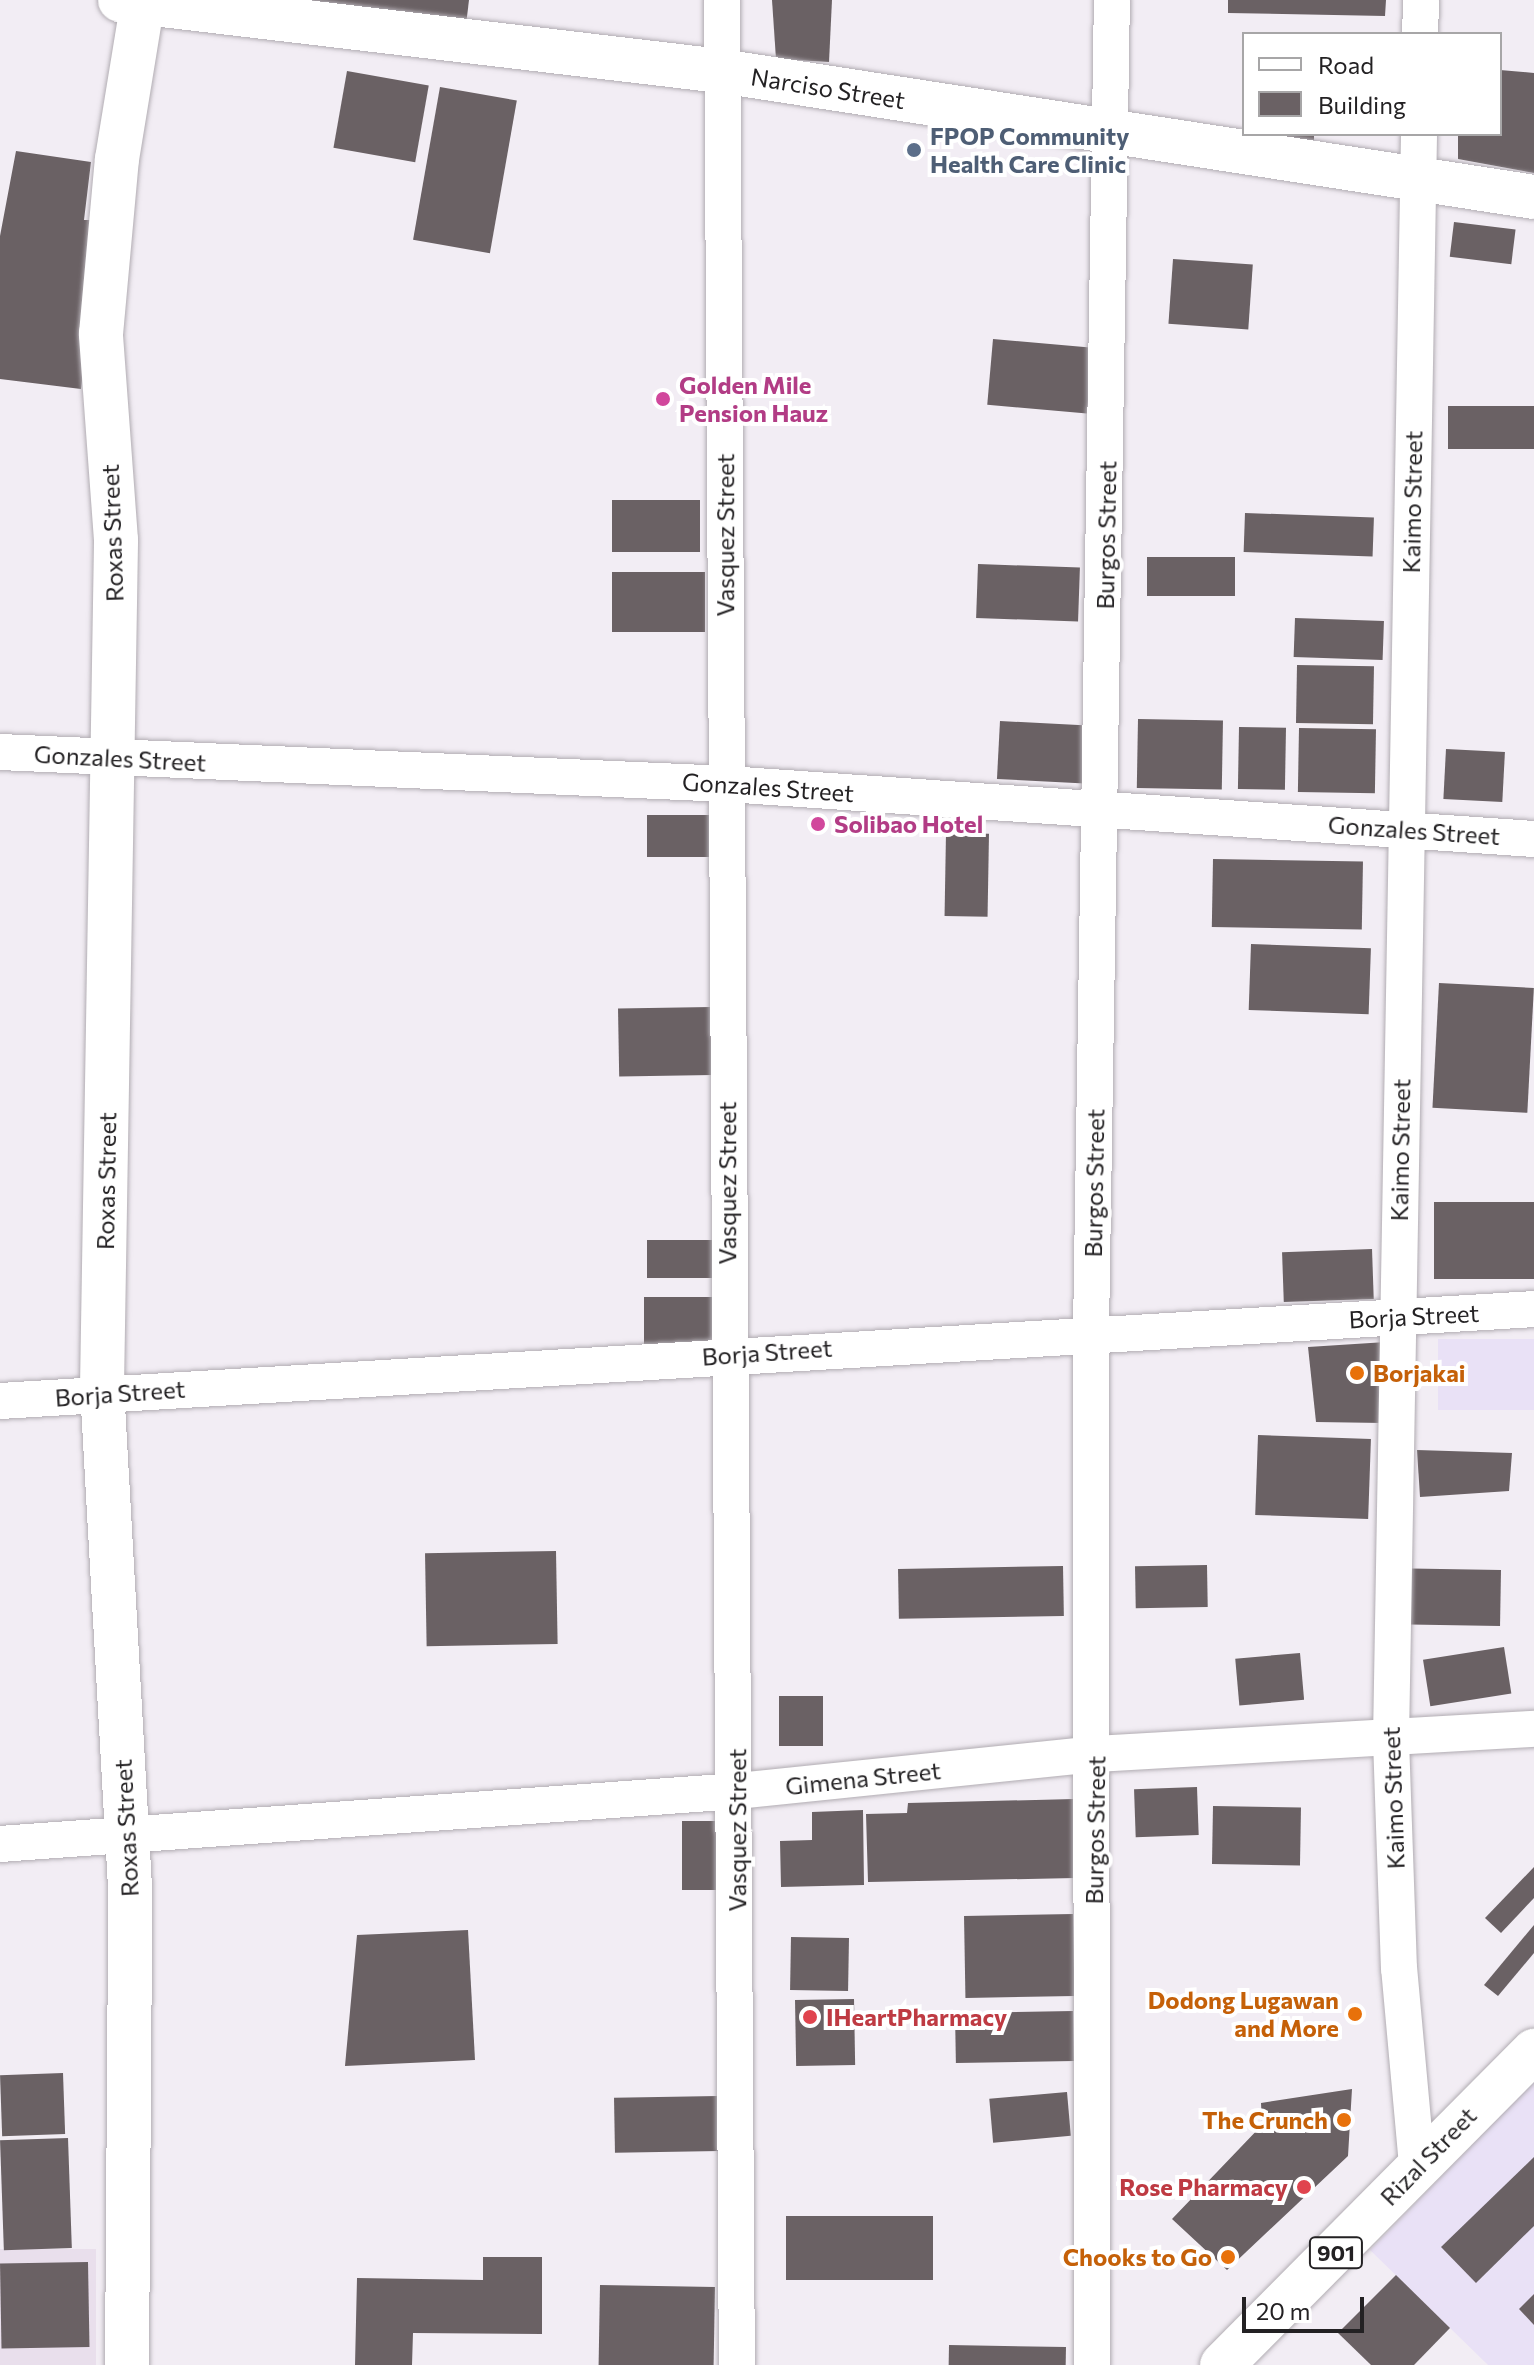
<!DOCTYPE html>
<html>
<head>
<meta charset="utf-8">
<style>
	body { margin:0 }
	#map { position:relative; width:1534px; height:2365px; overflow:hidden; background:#f2edf4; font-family:Commissioner,sans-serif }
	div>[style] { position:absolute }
	.commercial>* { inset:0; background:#e9e1f6; transform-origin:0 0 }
	.built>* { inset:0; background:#e9dfec; transform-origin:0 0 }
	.building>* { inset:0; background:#6a6164; transform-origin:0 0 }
	.roads { filter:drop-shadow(0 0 2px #b1acb2) drop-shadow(0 0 2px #b1acb2) }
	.street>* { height:36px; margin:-18px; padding:0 18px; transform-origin:18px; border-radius:18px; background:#fff }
	.secondary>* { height:44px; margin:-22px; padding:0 22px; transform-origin:22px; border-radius:22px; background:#fff }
	.primary>* { height:44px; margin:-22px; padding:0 22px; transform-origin:22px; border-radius:22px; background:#fff }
	.dots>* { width:22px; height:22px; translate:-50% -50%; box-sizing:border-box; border:4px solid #fff; border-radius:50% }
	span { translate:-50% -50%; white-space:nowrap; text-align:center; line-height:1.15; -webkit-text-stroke:8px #fff; paint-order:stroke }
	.shield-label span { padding:2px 6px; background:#fff; border:2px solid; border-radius:6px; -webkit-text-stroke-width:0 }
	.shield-label { font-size:22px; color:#232123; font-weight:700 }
	.street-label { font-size:24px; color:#232123 }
	.service-label { font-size:24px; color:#4e5e75; font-weight:700 }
	.left { translate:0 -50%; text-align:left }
	.hotel-label { font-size:24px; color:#b23c85; font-weight:700 }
	.food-label { font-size:24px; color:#c56008; font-weight:700 }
	.right { translate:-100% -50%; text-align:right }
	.health-label { font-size:24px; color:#be3a42; font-weight:700 }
	.legend { position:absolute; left:1242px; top:32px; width:260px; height:104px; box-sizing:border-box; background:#fff; border:2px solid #a7a6a7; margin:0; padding:10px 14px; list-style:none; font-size:24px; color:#232123 }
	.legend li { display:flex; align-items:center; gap:16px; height:40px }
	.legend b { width:40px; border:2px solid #a7a6a7 }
	.scale { position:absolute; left:1242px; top:2297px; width:122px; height:36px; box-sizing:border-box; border:4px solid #232123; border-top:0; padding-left:10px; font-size:24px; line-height:28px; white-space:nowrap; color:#232123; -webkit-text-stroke:6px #fff; paint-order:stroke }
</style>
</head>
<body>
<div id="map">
	<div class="commercial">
		<div style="left:1534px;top:1339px;width:71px;height:96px;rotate:90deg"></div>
		<div style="clip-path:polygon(1534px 2081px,1534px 2365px,1488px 2365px,1370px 2250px)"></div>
	</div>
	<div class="built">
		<div style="left:96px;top:2249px;width:116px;height:96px;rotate:90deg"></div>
	</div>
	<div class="building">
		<div style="clip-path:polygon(309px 0,469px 0,466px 25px)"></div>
		<div style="clip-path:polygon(772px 0,832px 0,829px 62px,776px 59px)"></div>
		<div style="clip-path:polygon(1228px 0,1386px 0,1385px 16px,1228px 13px)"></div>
		<div style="clip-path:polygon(1500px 70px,1534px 73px,1534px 173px,1458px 159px,1458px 134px,1500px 134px)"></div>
		<div style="left:347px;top:71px;width:83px;height:78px;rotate:10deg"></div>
		<div style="left:440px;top:87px;width:78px;height:155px;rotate:10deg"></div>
		<div style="clip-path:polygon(1279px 134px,1314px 134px,1314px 140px,1279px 141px)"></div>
		<div style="clip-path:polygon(16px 151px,91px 162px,84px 220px,93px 220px,90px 315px,81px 389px,0 379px,0 236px)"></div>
		<div style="left:1454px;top:222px;width:62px;height:35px;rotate:7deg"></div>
		<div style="left:1173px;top:259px;width:80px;height:65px;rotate:4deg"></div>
		<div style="left:993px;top:339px;width:100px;height:66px;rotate:5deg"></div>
		<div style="left:1534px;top:406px;width:43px;height:86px;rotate:90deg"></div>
		<div style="left:700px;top:500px;width:52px;height:88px;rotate:90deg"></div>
		<div style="left:1245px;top:513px;width:129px;height:39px;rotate:2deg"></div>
		<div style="left:1147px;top:557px;width:88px;height:39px"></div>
		<div style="left:978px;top:564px;width:102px;height:54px;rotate:2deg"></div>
		<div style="left:705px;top:572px;width:60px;height:93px;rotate:90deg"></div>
		<div style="left:1295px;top:618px;width:89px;height:39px;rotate:2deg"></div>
		<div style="left:1297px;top:665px;width:77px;height:58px;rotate:1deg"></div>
		<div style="left:1138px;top:719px;width:85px;height:69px;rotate:1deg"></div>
		<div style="left:1000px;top:721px;width:88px;height:58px;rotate:3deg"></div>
		<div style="left:1239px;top:727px;width:47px;height:62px;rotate:1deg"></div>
		<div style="left:1299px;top:728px;width:77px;height:64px;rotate:1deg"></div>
		<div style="left:1446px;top:749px;width:59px;height:50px;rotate:3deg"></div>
		<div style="left:718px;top:815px;width:42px;height:71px;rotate:90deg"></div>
		<div style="left:946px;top:833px;width:43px;height:83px;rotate:1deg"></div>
		<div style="left:1213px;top:859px;width:150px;height:68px;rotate:1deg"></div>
		<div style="left:1251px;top:944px;width:120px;height:66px;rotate:2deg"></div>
		<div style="left:1439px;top:983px;width:95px;height:125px;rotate:3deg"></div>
		<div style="left:711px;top:1007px;width:68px;height:93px;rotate:89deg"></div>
		<div style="left:1534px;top:1202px;width:77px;height:100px;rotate:90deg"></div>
		<div style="left:647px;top:1240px;width:70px;height:38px"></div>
		<div style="left:1372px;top:1249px;width:50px;height:90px;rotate:88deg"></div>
		<div style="left:714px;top:1297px;width:51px;height:70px;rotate:90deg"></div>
		<div style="clip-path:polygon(1386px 1342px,1383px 1423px,1316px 1422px,1308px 1347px)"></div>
		<div style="left:1258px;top:1435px;width:113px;height:80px;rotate:2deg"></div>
		<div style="clip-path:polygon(1417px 1450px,1512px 1453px,1509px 1491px,1420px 1497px)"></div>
		<div style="left:556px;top:1551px;width:93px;height:131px;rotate:89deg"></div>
		<div style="left:1207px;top:1565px;width:42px;height:72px;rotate:89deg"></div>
		<div style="left:1063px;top:1566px;width:50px;height:165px;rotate:89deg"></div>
		<div style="left:1501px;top:1570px;width:56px;height:90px;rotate:91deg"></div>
		<div style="left:1504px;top:1647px;width:47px;height:82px;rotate:81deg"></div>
		<div style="left:1300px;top:1653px;width:47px;height:65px;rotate:85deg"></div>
		<div style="left:779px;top:1696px;width:44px;height:50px"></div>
		<div style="left:1197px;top:1787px;width:48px;height:63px;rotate:88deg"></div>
		<div style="clip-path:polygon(1074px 1799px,1075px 1878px,868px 1882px,866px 1814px,907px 1813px,908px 1803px)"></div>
		<div style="left:1213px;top:1806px;width:88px;height:58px;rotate:1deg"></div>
		<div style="clip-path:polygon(863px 1810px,864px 1885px,781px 1887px,780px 1841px,812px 1840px,812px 1812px)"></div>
		<div style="left:723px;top:1821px;width:69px;height:41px;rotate:90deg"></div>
		<div style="clip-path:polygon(1534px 1867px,1534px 1898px,1501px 1933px,1485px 1918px)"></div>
		<div style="left:1073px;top:1914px;width:82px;height:109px;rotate:89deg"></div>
		<div style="clip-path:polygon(1534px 1925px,1534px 1953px,1498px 1996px,1484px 1985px)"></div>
		<div style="clip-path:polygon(468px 1930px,475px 2060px,345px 2066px,357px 1935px)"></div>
		<div style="left:791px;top:1937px;width:58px;height:53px;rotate:1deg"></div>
		<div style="left:854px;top:1999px;width:66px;height:59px;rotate:89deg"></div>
		<div style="left:1073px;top:2011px;width:50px;height:118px;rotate:89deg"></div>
		<div style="left:63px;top:2073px;width:61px;height:63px;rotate:88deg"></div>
		<div style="clip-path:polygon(1352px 2089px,1348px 2156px,1227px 2270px,1172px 2219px,1262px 2125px,1261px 2103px)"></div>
		<div style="left:1067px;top:2092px;width:44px;height:78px;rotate:85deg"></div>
		<div style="left:718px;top:2096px;width:55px;height:104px;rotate:89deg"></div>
		<div style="left:68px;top:2138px;width:110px;height:68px;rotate:88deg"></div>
		<div style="clip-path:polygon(1534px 2157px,1534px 2226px,1476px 2283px,1441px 2247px)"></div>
		<div style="left:933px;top:2216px;width:64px;height:147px;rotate:90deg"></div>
		<div style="clip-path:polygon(483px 2257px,542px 2257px,542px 2334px,413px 2333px,412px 2365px,355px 2365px,357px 2278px,483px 2280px)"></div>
		<div style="left:88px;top:2262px;width:85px;height:88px;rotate:89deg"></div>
		<div style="clip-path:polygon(1396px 2275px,1450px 2328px,1414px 2365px,1371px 2365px,1338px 2333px)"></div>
		<div style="left:600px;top:2285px;width:115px;height:80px;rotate:1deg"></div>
		<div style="clip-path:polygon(1534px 2294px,1534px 2325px,1519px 2309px)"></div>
		<div style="left:949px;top:2345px;width:117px;height:20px;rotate:1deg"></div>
	</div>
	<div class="roads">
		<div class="street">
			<div style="left:722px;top:0;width:2365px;rotate:89.64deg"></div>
			<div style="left:1420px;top:34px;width:34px;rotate:-88deg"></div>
			<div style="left:0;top:752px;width:728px;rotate:2.52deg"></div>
			<div style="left:727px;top:784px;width:809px;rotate:3.9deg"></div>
			<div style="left:0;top:1401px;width:1537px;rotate:-3.43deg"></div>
			<div style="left:0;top:1844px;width:739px;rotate:-4.11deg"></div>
			<div style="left:737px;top:1791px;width:361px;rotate:-5.9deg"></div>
			<div style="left:1096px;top:1754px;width:439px;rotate:-3.3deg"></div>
			<div style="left:1417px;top:2165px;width:197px;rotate:-95.2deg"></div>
			<div style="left:1399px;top:1969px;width:230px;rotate:-92deg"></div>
			<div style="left:1391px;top:1739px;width:1605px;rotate:-89deg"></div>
			<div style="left:1092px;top:2365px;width:1034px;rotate:-90.06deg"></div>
			<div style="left:1091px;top:1331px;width:1331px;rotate:-89.1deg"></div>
		</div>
		<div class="secondary">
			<div style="left:120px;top:0;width:605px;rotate:6.74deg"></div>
			<div style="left:721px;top:71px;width:823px;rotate:8.81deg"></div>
			<div style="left:127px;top:2365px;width:478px;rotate:-89.6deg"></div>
			<div style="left:130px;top:1887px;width:501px;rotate:-93.21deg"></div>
			<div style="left:102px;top:1387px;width:847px;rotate:-89.05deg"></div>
			<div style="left:116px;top:540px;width:207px;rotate:-94.2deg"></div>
			<div style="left:101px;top:334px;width:176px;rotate:-84.8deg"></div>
			<div style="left:117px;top:159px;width:161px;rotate:-80.7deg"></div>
		</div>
		<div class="primary">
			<div style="left:1222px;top:2365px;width:443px;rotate:-45.2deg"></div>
		</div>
	</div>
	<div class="dots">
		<div style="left:914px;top:150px;background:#5c6f8a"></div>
		<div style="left:663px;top:399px;background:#d1479c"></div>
		<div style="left:818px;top:824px;background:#d1479c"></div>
		<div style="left:1357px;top:1373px;background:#e8710a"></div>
		<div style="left:1355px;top:2014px;background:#e8710a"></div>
		<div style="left:810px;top:2017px;background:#e0444e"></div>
		<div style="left:1344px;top:2120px;background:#e8710a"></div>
		<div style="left:1304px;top:2187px;background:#e0444e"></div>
		<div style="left:1228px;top:2257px;background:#e8710a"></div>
	</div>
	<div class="shield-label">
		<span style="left:1336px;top:2253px">901</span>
	</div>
	<div class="street-label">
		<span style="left:828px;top:88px;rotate:9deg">Narciso Street</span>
		<span style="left:1412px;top:502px;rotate:-89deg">Kaimo Street</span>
		<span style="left:112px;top:533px;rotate:-92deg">Roxas Street</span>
		<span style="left:725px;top:535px;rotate:-90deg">Vasquez Street</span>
		<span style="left:1106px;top:535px;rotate:-89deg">Burgos Street</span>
		<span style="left:120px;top:758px;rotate:3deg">Gonzales Street</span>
		<span style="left:768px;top:787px;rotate:4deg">Gonzales Street</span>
		<span style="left:1414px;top:830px;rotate:4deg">Gonzales Street</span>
		<span style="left:1400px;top:1150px;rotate:-89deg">Kaimo Street</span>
		<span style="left:106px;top:1181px;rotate:-89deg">Roxas Street</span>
		<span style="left:727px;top:1183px;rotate:-90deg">Vasquez Street</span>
		<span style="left:1094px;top:1183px;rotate:-89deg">Burgos Street</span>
		<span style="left:1414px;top:1316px;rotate:-3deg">Borja Street</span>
		<span style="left:767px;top:1352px;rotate:-4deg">Borja Street</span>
		<span style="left:120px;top:1393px;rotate:-4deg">Borja Street</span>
		<span style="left:863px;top:1778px;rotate:-6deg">Gimena Street</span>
		<span style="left:1393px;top:1798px;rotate:-92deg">Kaimo Street</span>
		<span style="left:126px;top:1828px;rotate:-93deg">Roxas Street</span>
		<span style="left:737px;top:1830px;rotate:-90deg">Vasquez Street</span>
		<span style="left:1095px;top:1830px;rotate:-89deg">Burgos Street</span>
		<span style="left:1428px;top:2156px;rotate:-46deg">Rizal Street</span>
	</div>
	<div class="service-label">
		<span class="left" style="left:930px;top:150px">FPOP Community<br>Health Care Clinic</span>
	</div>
	<div class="hotel-label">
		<span class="left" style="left:679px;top:399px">Golden Mile<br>Pension Hauz</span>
		<span class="left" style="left:834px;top:824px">Solibao Hotel</span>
	</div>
	<div class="food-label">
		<span class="left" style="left:1373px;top:1373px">Borjakai</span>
		<span class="right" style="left:1339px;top:2014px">Dodong Lugawan<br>and More</span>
		<span class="right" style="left:1328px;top:2120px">The Crunch</span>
		<span class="right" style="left:1212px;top:2257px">Chooks to Go</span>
	</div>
	<div class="health-label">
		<span class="left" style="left:826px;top:2017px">IHeartPharmacy</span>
		<span class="right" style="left:1288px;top:2187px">Rose Pharmacy</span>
	</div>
	<ul class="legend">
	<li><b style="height:10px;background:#fff"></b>Road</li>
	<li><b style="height:22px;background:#6a6164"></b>Building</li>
	</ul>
	<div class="scale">20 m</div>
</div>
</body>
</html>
